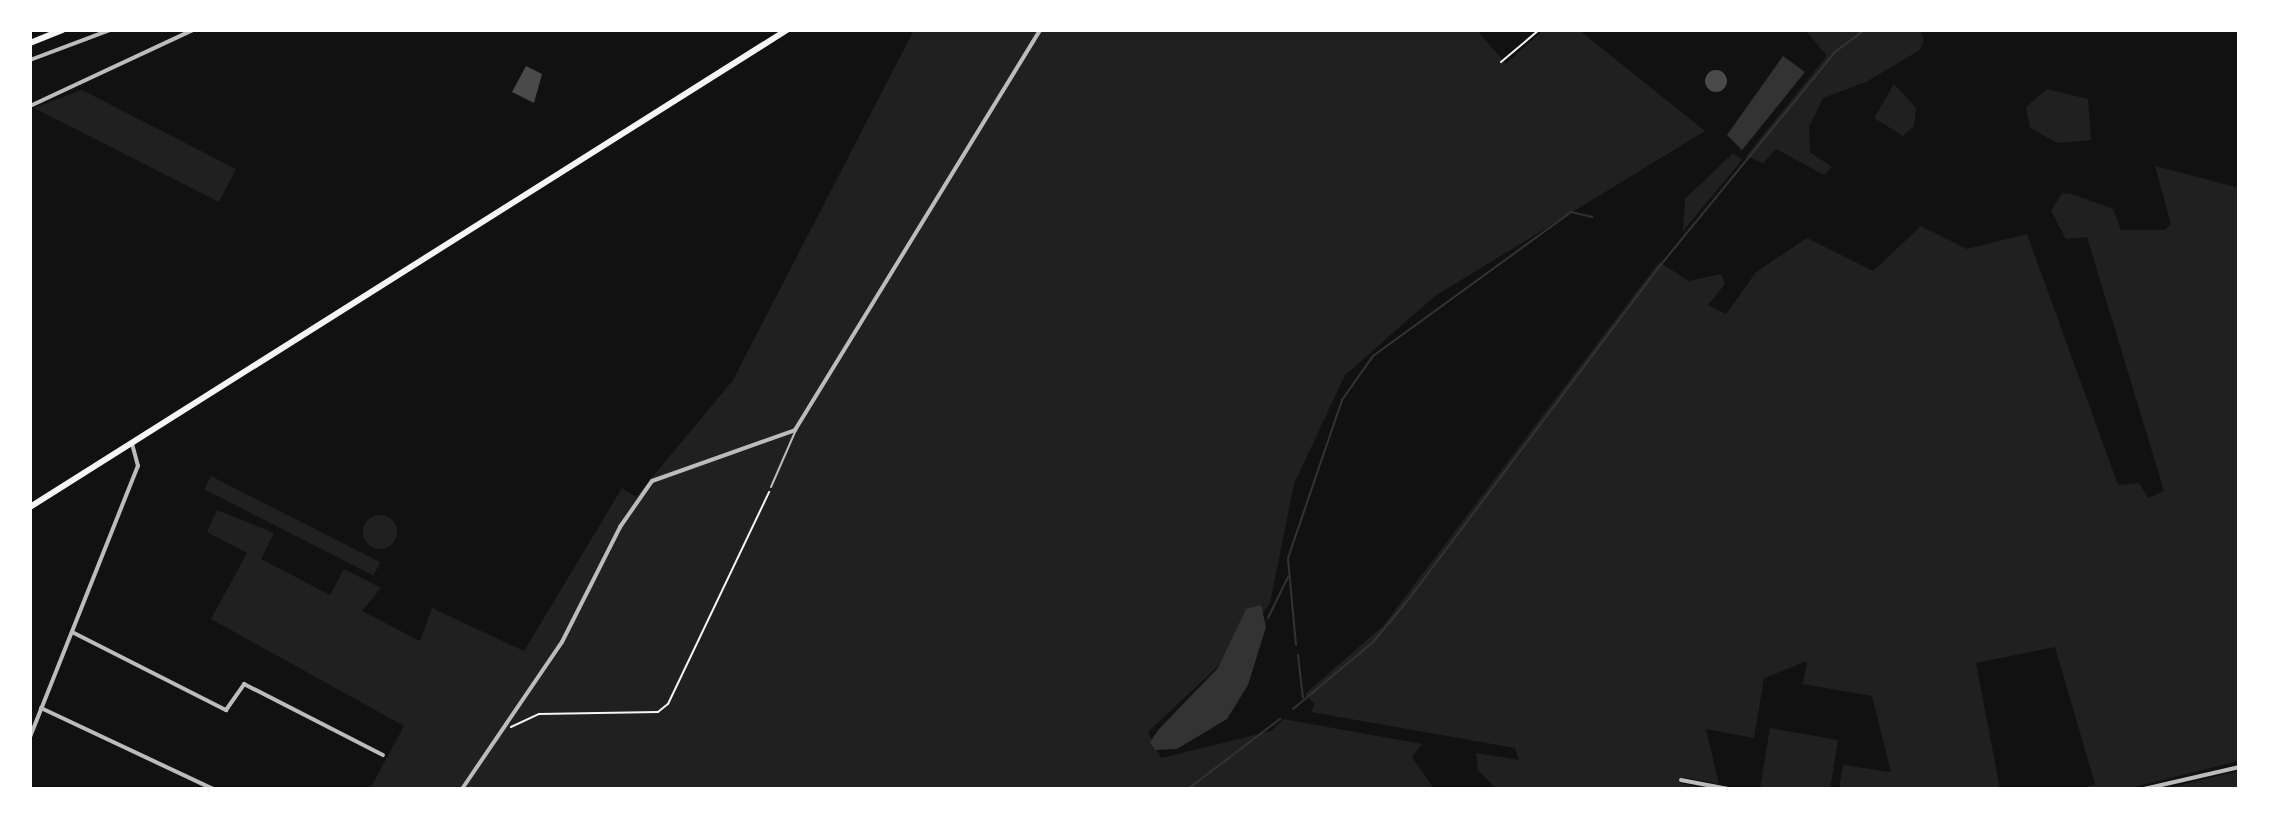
<!DOCTYPE html>
<html>
<head>
<meta charset="utf-8">
<style>
	body { margin:0 }
	#map { position:relative; width:2269px; height:819px; overflow:hidden; background:#111; font-family:"Asap Condensed",sans-serif }
	div>[style] { position:absolute }
	.green>* { inset:0; background:#202020; transform-origin:0 0 }
	.round { border-radius:50% }
	.water>* { inset:0; background:#333 }
	.stream>* { height:2px; margin:-1px; padding:0 1px; transform-origin:1px; border-radius:1px; background:#333 }
	.building>* { inset:0; background:#4a4a4a }
	.path>* { height:2px; margin:-1px; padding:0 1px; transform-origin:1px; border-radius:1px; background:#f5f5f5 }
	.service>* { height:2px; margin:-1px; padding:0 1px; transform-origin:1px; border-radius:1px; background:#bcbcbc }
	.minor>* { height:4px; margin:-2px; padding:0 2px; transform-origin:2px; border-radius:2px; background:#bcbcbc }
	.secondary>* { height:6px; margin:-3px; padding:0 3px; transform-origin:3px; border-radius:3px; background:#f5f5f5 }
	.primary>* { height:6px; margin:-3px; padding:0 3px; transform-origin:3px; border-radius:3px; background:#f5f5f5 }
	span { translate:-50% -50%; white-space:nowrap; text-align:center; line-height:1.15; -webkit-text-stroke:8px #fff; paint-order:stroke }
	.frame { position:absolute; inset:0; border:32px solid #fff; pointer-events:none }
</style>
</head>
<body>
<div id="map">
	<div class="green">
		<div style="clip-path:polygon(914px 30px,1477px 30px,1506px 64px,1543px 30px,1579px 30px,1705px 131px,1435px 296px,1345px 375px,1294px 484px,1270px 603px,1228px 657px,1148px 732px,1161px 758px,1271px 731px,1283px 719px,1422px 744px,1412px 757px,1434px 789px,370px 789px,404px 726px,211px 619px,247px 553px,207px 532px,217px 510px,274px 533px,261px 559px,330px 595px,344px 569px,381px 588px,362px 611px,420px 641px,432px 608px,524px 651px,622px 488px,636px 497px,733px 380px)"></div>
		<div style="clip-path:polygon(1805px 30px,1920px 30px,1924px 40px,1920px 50px,1866px 82px,1823px 98px,1809px 127px,1810px 152px,1832px 167px,1824px 175px,1776px 149px,1763px 163px,1746px 156px,1827px 56px)"></div>
		<div style="clip-path:polygon(1894px 84px,1916px 108px,1914px 126px,1903px 136px,1874px 118px)"></div>
		<div style="clip-path:polygon(2047px 89px,2088px 99px,2091px 140px,2057px 143px,2030px 128px,2026px 107px)"></div>
		<div style="clip-path:polygon(82px 90px,236px 169px,219px 202px,34px 108px)"></div>
		<div style="clip-path:polygon(1733px 153px,1742px 160px,1683px 231px,1685px 199px)"></div>
		<div style="clip-path:polygon(2155px 166px,2239px 188px,2239px 761px,2126px 789px,2080px 789px,2095px 784px,2055px 647px,1976px 663px,2000px 789px,1839px 789px,1843px 765px,1891px 772px,1872px 696px,1803px 684px,1807px 661px,1764px 678px,1754px 738px,1706px 729px,1719px 784px,1683px 777px,1679px 783px,1709px 789px,1496px 789px,1478px 770px,1476px 753px,1519px 760px,1515px 748px,1311px 712px,1315px 704px,1305px 694px,1383px 626px,1659px 262px,1689px 281px,1721px 274px,1725px 284px,1708px 305px,1726px 314px,1756px 272px,1807px 238px,1873px 271px,1921px 226px,1967px 249px,2027px 234px,2118px 485px,2139px 483px,2148px 498px,2164px 491px,2087px 237px,2066px 239px,2051px 211px,2062px 193px,2072px 194px,2113px 209px,2121px 230px,2165px 230px,2171px 224px)"></div>
		<div style="left:211px;top:476px;width:190px;height:15px;rotate:27deg"></div>
		<div class="round" style="left:363px;top:515px;width:34px;height:34px"></div>
		<div style="clip-path:polygon(1770px 728px,1838px 740px,1830px 789px,1760px 789px)"></div>
		<div style="clip-path:polygon(2239px 771px,2239px 789px,2166px 789px,2201px 780px)"></div>
	</div>
	<div class="water">
		<div style="clip-path:polygon(1783px 56px,1805px 72px,1742px 150px,1727px 135px)"></div>
		<div style="clip-path:polygon(1261px 605px,1266px 627px,1248px 685px,1227px 719px,1177px 749px,1155px 750px,1150px 742px,1159px 729px,1218px 668px,1246px 609px)"></div>
	</div>
	<div class="stream">
		<div style="left:1268px;top:618px;width:46px;rotate:-64deg"></div>
		<div style="left:1296px;top:645px;width:87px;rotate:-95.3deg"></div>
		<div style="left:1288px;top:558px;width:167px;rotate:-71.1deg"></div>
		<div style="left:1342px;top:400px;width:54px;rotate:-54.8deg"></div>
		<div style="left:1373px;top:356px;width:245px;rotate:-36deg"></div>
		<div style="left:1571px;top:212px;width:22px;rotate:13deg"></div>
		<div style="left:1298px;top:655px;width:43px;rotate:83.4deg"></div>
		<div style="left:1293px;top:709px;width:104px;rotate:-39.9deg"></div>
		<div style="left:1373px;top:642px;width:55px;rotate:-50.2deg"></div>
		<div style="left:1408px;top:600px;width:417px;rotate:-53deg"></div>
		<div style="left:1659px;top:267px;width:278px;rotate:-50.7deg"></div>
		<div style="left:1835px;top:52px;width:36px;rotate:-37deg"></div>
		<div style="left:1188px;top:789px;width:116px;rotate:-37.3deg"></div>
	</div>
	<div class="building">
		<div style="clip-path:polygon(526px 66px,542px 74px,534px 103px,512px 92px)"></div>
		<div class="round" style="left:1705px;top:70px;width:22px;height:22px"></div>
	</div>
	<div class="path">
		<div style="left:1501px;top:62px;width:50px;rotate:-40.1deg"></div>
		<div style="left:511px;top:727px;width:31px;rotate:-25deg"></div>
		<div style="left:539px;top:714px;width:119px;rotate:-1deg"></div>
		<div style="left:658px;top:712px;width:13px;rotate:-39deg"></div>
		<div style="left:668px;top:704px;width:235px;rotate:-64.5deg"></div>
	</div>
	<div class="service">
		<div style="left:771px;top:487px;width:60px;rotate:-66.4deg"></div>
	</div>
	<div class="minor">
		<div style="left:30px;top:60px;width:85px;rotate:-20.6deg"></div>
		<div style="left:30px;top:106px;width:180px;rotate:-25deg"></div>
		<div style="left:72px;top:632px;width:173px;rotate:26.9deg"></div>
		<div style="left:226px;top:710px;width:32px;rotate:-55deg"></div>
		<div style="left:244px;top:684px;width:156px;rotate:27.1deg"></div>
		<div style="left:41px;top:708px;width:190px;rotate:25.2deg"></div>
		<div style="left:30px;top:737px;width:292px;rotate:-68.3deg"></div>
		<div style="left:138px;top:466px;width:23px;rotate:-105deg"></div>
		<div style="left:1681px;top:780px;width:48px;rotate:10.8deg"></div>
		<div style="left:462px;top:789px;width:178px;rotate:-55.8deg"></div>
		<div style="left:562px;top:642px;width:129px;rotate:-63.2deg"></div>
		<div style="left:620px;top:527px;width:56px;rotate:-55.2deg"></div>
		<div style="left:652px;top:481px;width:152px;rotate:-19.6deg"></div>
		<div style="left:795px;top:430px;width:469px;rotate:-58.5deg"></div>
		<div style="left:2144px;top:789px;width:98px;rotate:-13deg"></div>
	</div>
	<div class="secondary">
		<div style="left:30px;top:507px;width:895px;rotate:-32.22deg"></div>
	</div>
	<div class="primary">
		<div style="left:30px;top:43px;width:35px;rotate:-22deg"></div>
	</div>
	<div class="frame"></div>
</div>
</body>
</html>
